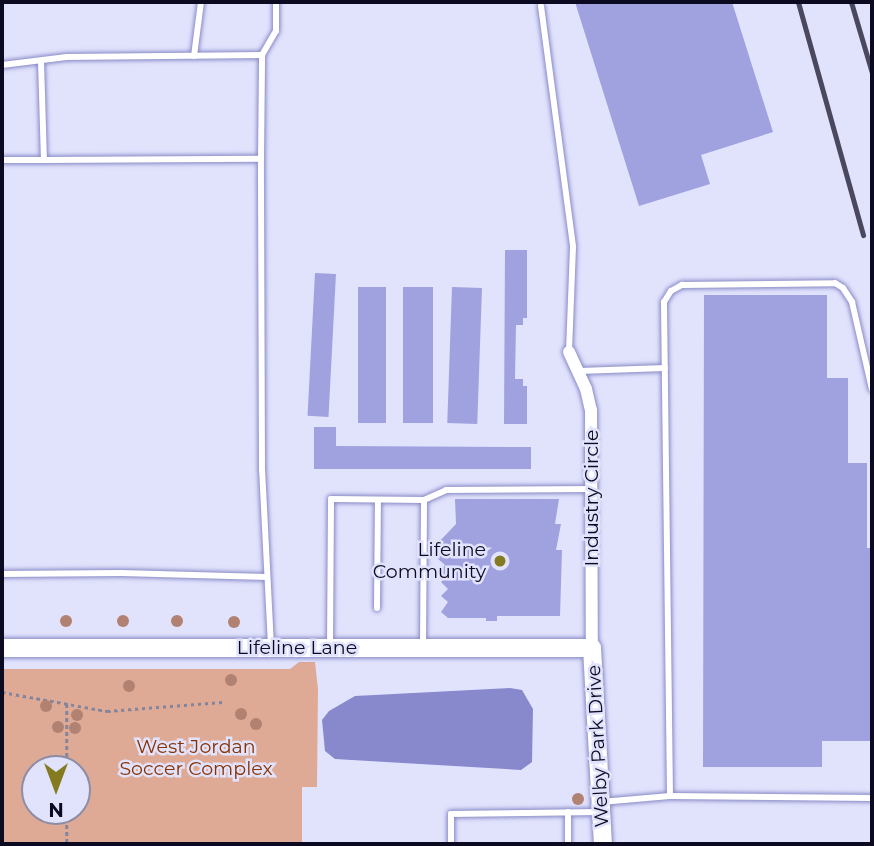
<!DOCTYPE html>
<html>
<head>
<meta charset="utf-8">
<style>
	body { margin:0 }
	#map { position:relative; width:874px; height:846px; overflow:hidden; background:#e1e3fd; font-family:Montserrat,sans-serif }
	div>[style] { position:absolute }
	.green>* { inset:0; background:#dfaa95 }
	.water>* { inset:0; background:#8888cd }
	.building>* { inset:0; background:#a0a1df; transform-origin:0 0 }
	.path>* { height:2.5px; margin-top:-1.25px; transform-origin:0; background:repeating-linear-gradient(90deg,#84849c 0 3.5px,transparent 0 7px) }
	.roads { filter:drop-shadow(0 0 2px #898ac6) drop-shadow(0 0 2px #898ac6) }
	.lane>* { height:6px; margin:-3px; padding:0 3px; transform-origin:3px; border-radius:3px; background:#fff }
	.street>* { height:12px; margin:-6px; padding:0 6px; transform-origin:6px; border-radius:6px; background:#fff }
	.secondary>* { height:18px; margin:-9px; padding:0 9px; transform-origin:9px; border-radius:9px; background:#fff }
	.rail>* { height:5px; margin:-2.5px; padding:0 2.5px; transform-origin:2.5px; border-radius:2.5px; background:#49485f }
	.trees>* { width:12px; height:12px; margin:-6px; border-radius:50%; background:#b18172 }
	.dots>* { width:19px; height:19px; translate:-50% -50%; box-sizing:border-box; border:4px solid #e1e3fd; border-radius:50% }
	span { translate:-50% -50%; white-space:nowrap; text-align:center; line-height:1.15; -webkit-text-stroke:5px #e1e3fd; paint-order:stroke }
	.street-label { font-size:19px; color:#0c0a20 }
	.poi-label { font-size:19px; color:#0c0a20 }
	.right { translate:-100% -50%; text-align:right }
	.park-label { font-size:19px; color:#893100 }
	.frame { position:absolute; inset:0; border:4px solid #0c0a20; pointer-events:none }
	.north { position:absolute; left:21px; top:755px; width:70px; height:70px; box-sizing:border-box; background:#e1e3fd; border:2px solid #8c8ca5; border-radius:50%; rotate:180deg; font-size:19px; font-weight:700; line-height:28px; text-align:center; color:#0c0a20 }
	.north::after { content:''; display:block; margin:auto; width:24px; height:32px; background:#847a20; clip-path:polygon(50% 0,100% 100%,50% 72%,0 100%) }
</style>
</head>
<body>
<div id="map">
	<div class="green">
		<div style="clip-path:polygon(evenodd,299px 662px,315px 662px,318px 689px,317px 787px,302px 787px,302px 844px,2px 844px,2px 669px,290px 669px,299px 662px,77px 769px,77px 811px,35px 811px,35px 769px,77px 769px)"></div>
	</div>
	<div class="water">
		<div style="clip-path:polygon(510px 688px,522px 690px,533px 709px,532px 762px,521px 770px,335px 759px,325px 751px,322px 720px,329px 711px,355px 696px)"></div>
	</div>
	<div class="building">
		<div style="clip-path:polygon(575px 2px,732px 2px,773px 132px,701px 155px,710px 184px,639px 206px)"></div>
		<div style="clip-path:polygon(505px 250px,527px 250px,527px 318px,523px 318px,523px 325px,516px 325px,515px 379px,523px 379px,523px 386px,527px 386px,527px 424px,504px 424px)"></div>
		<div style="left:315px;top:273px;width:21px;height:143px;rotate:3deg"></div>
		<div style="left:358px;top:287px;width:28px;height:136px"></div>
		<div style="left:403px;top:287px;width:30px;height:136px"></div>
		<div style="left:452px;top:287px;width:30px;height:136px;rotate:2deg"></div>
		<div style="clip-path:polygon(704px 295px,827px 295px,827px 378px,848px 378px,848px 463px,867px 463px,867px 548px,872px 548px,872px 741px,822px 741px,822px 767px,703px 767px)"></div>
		<div style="clip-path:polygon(314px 427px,336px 427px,336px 446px,531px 447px,531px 469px,314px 469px)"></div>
		<div style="clip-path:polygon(455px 499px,559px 499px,555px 524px,561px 524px,556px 550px,562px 550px,560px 616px,497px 616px,497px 621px,486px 621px,486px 618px,448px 618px,441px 612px,448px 602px,441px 596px,448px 589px,441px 582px,446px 577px,439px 571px,445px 565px,437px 558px,443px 551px,436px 545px,456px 524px)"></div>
	</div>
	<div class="path">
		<div style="left:2px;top:692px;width:107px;rotate:10.3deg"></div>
		<div style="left:107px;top:711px;width:116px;rotate:-4.4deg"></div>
		<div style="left:67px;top:704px;width:65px;rotate:90deg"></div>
		<div style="left:67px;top:811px;width:33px;rotate:90deg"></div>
	</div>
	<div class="roads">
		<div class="lane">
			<div style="left:541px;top:6px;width:243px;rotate:82.4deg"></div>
			<div style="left:573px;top:247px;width:105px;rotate:92.2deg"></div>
			<div style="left:194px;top:56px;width:54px;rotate:-82.6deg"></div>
			<div style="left:41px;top:61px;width:99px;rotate:88.3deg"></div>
			<div style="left:44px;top:160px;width:217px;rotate:-0.3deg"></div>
			<div style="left:2px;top:65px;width:65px;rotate:-7deg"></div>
			<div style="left:67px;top:57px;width:195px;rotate:-0.6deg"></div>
			<div style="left:2px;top:160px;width:42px"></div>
			<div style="left:579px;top:371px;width:86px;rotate:-2deg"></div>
			<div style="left:2px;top:574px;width:119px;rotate:-0.5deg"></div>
			<div style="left:121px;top:573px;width:146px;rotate:1.6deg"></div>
			<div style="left:377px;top:608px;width:108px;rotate:-89.5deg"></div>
			<div style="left:330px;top:645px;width:146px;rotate:-89.6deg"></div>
			<div style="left:331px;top:499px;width:93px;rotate:0.6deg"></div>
			<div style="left:271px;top:646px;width:176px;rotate:-92.9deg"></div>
			<div style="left:262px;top:470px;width:311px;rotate:-90.2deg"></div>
			<div style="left:261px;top:159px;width:104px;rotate:-89.4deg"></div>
			<div style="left:262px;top:55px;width:28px;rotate:-60deg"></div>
			<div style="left:276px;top:31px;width:29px;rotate:-90deg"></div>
			<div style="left:423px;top:646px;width:146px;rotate:-89.6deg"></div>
			<div style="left:424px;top:500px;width:24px;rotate:-24deg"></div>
			<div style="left:446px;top:490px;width:144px;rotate:-0.4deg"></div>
			<div style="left:670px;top:796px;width:494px;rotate:-90.7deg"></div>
			<div style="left:664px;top:302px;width:13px;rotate:-58deg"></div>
			<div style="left:671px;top:291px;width:13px;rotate:-29deg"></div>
			<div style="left:682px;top:285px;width:153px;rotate:-0.7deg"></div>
			<div style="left:835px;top:283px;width:9px;rotate:32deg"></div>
			<div style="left:843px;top:288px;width:17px;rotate:57deg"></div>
			<div style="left:852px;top:302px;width:89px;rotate:77.1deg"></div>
			<div style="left:601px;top:802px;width:69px;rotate:-5deg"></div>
			<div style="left:670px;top:796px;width:202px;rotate:0.6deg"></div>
			<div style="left:568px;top:812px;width:32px;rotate:90deg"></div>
			<div style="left:451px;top:844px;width:30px;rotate:-90deg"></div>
			<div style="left:451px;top:814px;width:148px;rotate:-0.8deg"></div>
		</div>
		<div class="street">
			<div style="left:569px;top:352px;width:41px;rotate:65.3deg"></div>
			<div style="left:586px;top:389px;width:22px;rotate:77deg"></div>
			<div style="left:591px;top:410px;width:238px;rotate:89.8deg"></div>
		</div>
		<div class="secondary">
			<div style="left:2px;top:648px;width:590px"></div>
			<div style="left:592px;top:648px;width:196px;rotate:86.8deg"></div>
		</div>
	</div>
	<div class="rail">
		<div style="left:798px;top:2px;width:242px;rotate:74.4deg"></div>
		<div style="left:851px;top:2px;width:74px;rotate:73.5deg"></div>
	</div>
	<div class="trees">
		<div style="left:66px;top:621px"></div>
		<div style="left:123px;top:621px"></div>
		<div style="left:177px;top:621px"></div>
		<div style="left:234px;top:622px"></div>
		<div style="left:231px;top:680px"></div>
		<div style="left:129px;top:686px"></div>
		<div style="left:46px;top:706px"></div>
		<div style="left:241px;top:714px"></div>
		<div style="left:77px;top:715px"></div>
		<div style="left:256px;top:724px"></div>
		<div style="left:58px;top:727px"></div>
		<div style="left:75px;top:728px"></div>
		<div style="left:578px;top:799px"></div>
	</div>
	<div class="dots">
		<div style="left:500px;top:561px;background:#847a20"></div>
	</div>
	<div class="street-label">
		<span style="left:592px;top:498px;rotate:-90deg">Industry Circle</span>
		<span style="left:297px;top:648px">Lifeline Lane</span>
		<span style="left:598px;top:746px;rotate:-93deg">Welby Park Drive</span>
	</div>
	<div class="poi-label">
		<span class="right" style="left:486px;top:561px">Lifeline<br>Community</span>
	</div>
	<div class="park-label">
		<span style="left:196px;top:758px">West Jordan<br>Soccer Complex</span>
	</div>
	<div class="frame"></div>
	<div class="north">N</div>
</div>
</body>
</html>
